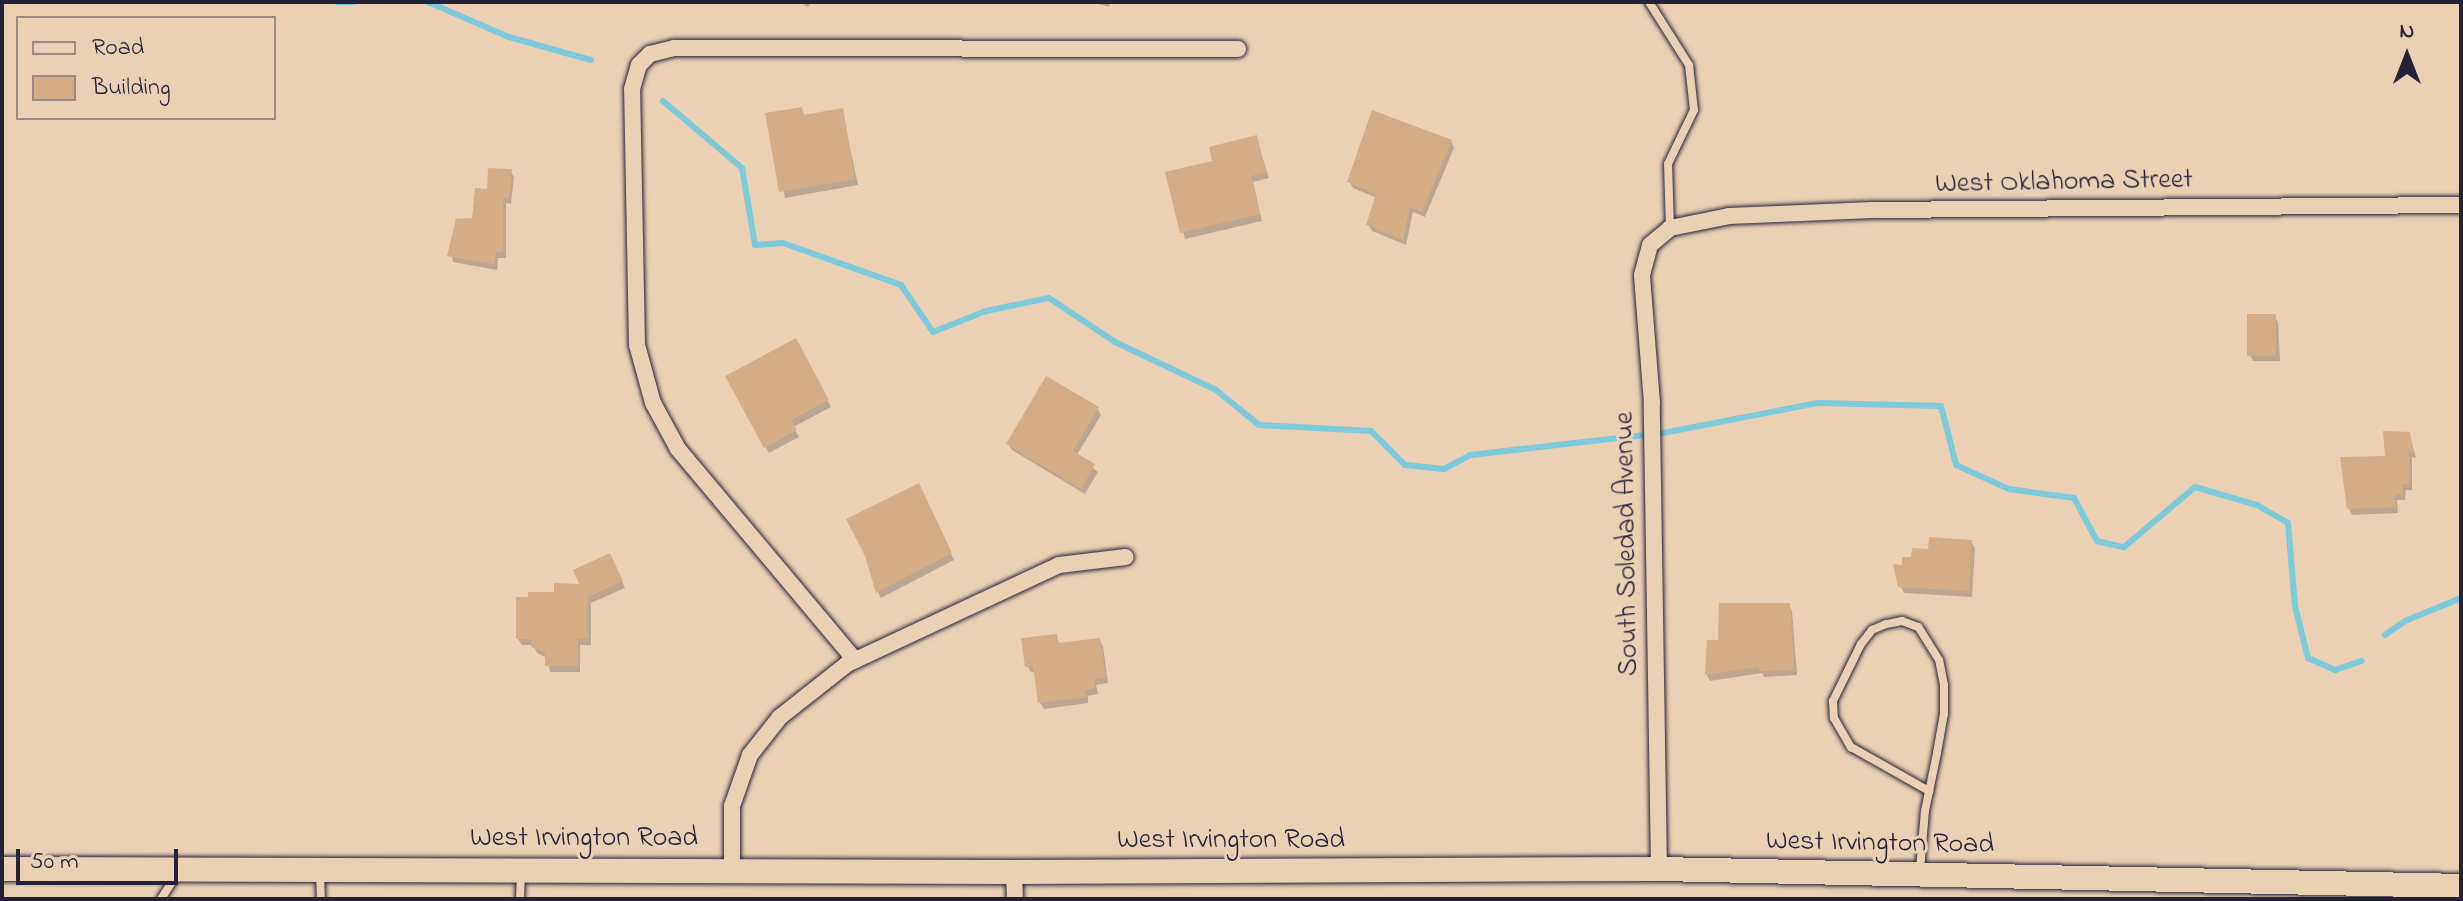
<!DOCTYPE html>
<html>
<head>
<meta charset="utf-8">
<style>
	body { margin:0 }
	#map { position:relative; width:2463px; height:901px; overflow:hidden; background:#ecd0b3; font-family:"Indie Flower",sans-serif }
	div>[style] { position:absolute }
	.shadow>* { inset:0; background:#0003 }
	.stream>* { height:6px; margin:-3px; padding:0 3px; transform-origin:3px; border-radius:3px; background:#7dcadc }
	.building>* { inset:0; background:#d4ad87; transform-origin:0 0 }
	.roads { filter:drop-shadow(0 0 2px #22223b) drop-shadow(0 0 2px #22223b) }
	.lane>* { height:8px; margin:-4px; padding:0 4px; transform-origin:4px; border-radius:4px; background:#ecd0b3 }
	.street>* { height:16px; margin:-8px; padding:0 8px; transform-origin:8px; border-radius:8px; background:#ecd0b3 }
	.secondary>* { height:24px; margin:-12px; padding:0 12px; transform-origin:12px; border-radius:12px; background:#ecd0b3 }
	span { translate:-50% -50%; white-space:nowrap; text-align:center; line-height:1.15; -webkit-text-stroke:6px #ecd0b3; paint-order:stroke }
	.street-label { font-size:28px; color:#22223b }
	.frame { position:absolute; inset:0; border:4px solid #22223b; pointer-events:none }
	.legend { position:absolute; left:16px; top:16px; width:260px; height:104px; box-sizing:border-box; background:#ecd0b3; border:2px solid #9b8a83; margin:0; padding:10px 14px; list-style:none; font-size:24px; color:#22223b }
	.legend li { display:flex; align-items:center; gap:16px; height:40px }
	.legend b { width:40px; border:2px solid #9b8a83 }
	.north { position:absolute; left:2367px; top:16px; width:80px; height:80px; -webkit-text-stroke:6px #ecd0b3; paint-order:stroke; rotate:0deg; font-size:22px; font-weight:700; line-height:32px; text-align:center; color:#22223b }
	.north::after { content:''; display:block; margin:auto; width:28px; height:36px; background:#22223b; clip-path:polygon(50% 0,100% 100%,50% 72%,0 100%) }
	.scale { position:absolute; left:16px; top:849px; width:162px; height:36px; box-sizing:border-box; border:4px solid #22223b; border-top:0; padding-left:10px; font-size:24px; line-height:28px; white-space:nowrap; color:#22223b; -webkit-text-stroke:6px #ecd0b3; paint-order:stroke }
</style>
</head>
<body>
<div id="map">
	<div class="shadow">
		<div style="clip-path:polygon(799px 2px,811px 2px,808px 7px)"></div>
		<div style="clip-path:polygon(1091px 2px,1110px 2px,1109px 7px)"></div>
		<div style="clip-path:polygon(801px 109px,805px 116px,842px 110px,858px 185px,785px 198px,768px 115px)"></div>
		<div style="clip-path:polygon(1256px 137px,1269px 178px,1253px 182px,1262px 221px,1185px 239px,1168px 173px,1214px 162px)"></div>
		<div style="clip-path:polygon(1451px 141px,1454px 148px,1425px 217px,1413px 212px,1406px 245px,1372px 231px,1368px 224px,1377px 198px,1353px 188px,1349px 181px)"></div>
		<div style="clip-path:polygon(510px 171px,514px 177px,511px 204px,506px 203px,506px 258px,498px 258px,497px 270px,453px 262px,450px 243px,474px 220px,489px 191px)"></div>
		<div style="clip-path:polygon(2274px 316px,2278px 322px,2280px 361px,2253px 361px,2250px 355px)"></div>
		<div style="clip-path:polygon(795px 341px,831px 407px,793px 427px,799px 437px,769px 453px,728px 377px)"></div>
		<div style="clip-path:polygon(1098px 409px,1101px 415px,1077px 455px,1098px 472px,1085px 494px,1012px 450px,1008px 444px)"></div>
		<div style="clip-path:polygon(2409px 434px,2416px 458px,2412px 457px,2412px 490px,2406px 490px,2405px 500px,2397px 500px,2398px 513px,2352px 515px,2349px 509px)"></div>
		<div style="clip-path:polygon(921px 492px,954px 560px,881px 598px,878px 592px)"></div>
		<div style="clip-path:polygon(1971px 542px,1975px 548px,1972px 597px,1904px 593px,1900px 586px,1904px 567px,1913px 559px)"></div>
		<div style="clip-path:polygon(613px 562px,625px 588px,591px 603px,591px 645px,580px 645px,580px 672px,550px 672px,547px 658px,537px 653px,533px 645px,522px 645px,518px 639px,556px 594px,582px 586px)"></div>
		<div style="clip-path:polygon(1789px 605px,1792px 611px,1797px 675px,1764px 677px,1762px 673px,1710px 681px,1707px 675px,1709px 642px,1720px 642px)"></div>
		<div style="clip-path:polygon(1056px 636px,1060px 645px,1099px 640px,1103px 646px,1108px 683px,1096px 685px,1098px 694px,1088px 696px,1088px 703px,1044px 709px,1040px 703px,1036px 672px,1031px 672px,1027px 666px)"></div>
	</div>
	<div class="stream">
		<div style="left:338px;top:2px;width:16px"></div>
		<div style="left:428px;top:2px;width:88px;rotate:23.4deg"></div>
		<div style="left:509px;top:37px;width:85px;rotate:15.7deg"></div>
		<div style="left:663px;top:101px;width:104px;rotate:40.3deg"></div>
		<div style="left:742px;top:168px;width:78px;rotate:80.4deg"></div>
		<div style="left:755px;top:245px;width:28px;rotate:-4deg"></div>
		<div style="left:783px;top:243px;width:125px;rotate:19.6deg"></div>
		<div style="left:901px;top:285px;width:57px;rotate:55.8deg"></div>
		<div style="left:933px;top:332px;width:57px;rotate:-21.6deg"></div>
		<div style="left:986px;top:311px;width:64px;rotate:-11.7deg"></div>
		<div style="left:1049px;top:298px;width:79px;rotate:33.7deg"></div>
		<div style="left:1115px;top:342px;width:112px;rotate:25.4deg"></div>
		<div style="left:1216px;top:390px;width:55px;rotate:39.1deg"></div>
		<div style="left:1259px;top:425px;width:112px;rotate:3.1deg"></div>
		<div style="left:1371px;top:431px;width:48px;rotate:45deg"></div>
		<div style="left:1405px;top:465px;width:39px;rotate:6deg"></div>
		<div style="left:1444px;top:469px;width:30px;rotate:-28deg"></div>
		<div style="left:1470px;top:455px;width:194px;rotate:-6.5deg"></div>
		<div style="left:1663px;top:433px;width:158px;rotate:-11deg"></div>
		<div style="left:1818px;top:403px;width:123px;rotate:1.4deg"></div>
		<div style="left:1941px;top:406px;width:61px;rotate:75.7deg"></div>
		<div style="left:1956px;top:465px;width:58px;rotate:24.4deg"></div>
		<div style="left:2009px;top:489px;width:66px;rotate:7.9deg"></div>
		<div style="left:2074px;top:498px;width:49px;rotate:61.9deg"></div>
		<div style="left:2097px;top:541px;width:28px;rotate:13deg"></div>
		<div style="left:2124px;top:547px;width:93px;rotate:-40.2deg"></div>
		<div style="left:2195px;top:487px;width:65px;rotate:16.2deg"></div>
		<div style="left:2257px;top:505px;width:36px;rotate:30deg"></div>
		<div style="left:2288px;top:523px;width:83px;rotate:85.2deg"></div>
		<div style="left:2295px;top:606px;width:54px;rotate:76deg"></div>
		<div style="left:2308px;top:658px;width:30px;rotate:24deg"></div>
		<div style="left:2335px;top:670px;width:28px;rotate:-19deg"></div>
		<div style="left:2385px;top:635px;width:24px;rotate:-35deg"></div>
		<div style="left:2405px;top:621px;width:61px;rotate:-22.3deg"></div>
	</div>
	<div class="building">
		<div style="clip-path:polygon(802px 107px,803px 115px,843px 108px,855px 179px,779px 192px,765px 113px)"></div>
		<div style="clip-path:polygon(1372px 110px,1452px 140px,1422px 212px,1410px 207px,1403px 240px,1366px 225px,1376px 194px,1347px 182px)"></div>
		<div style="clip-path:polygon(1257px 135px,1266px 172px,1251px 176px,1260px 214px,1180px 233px,1165px 172px,1212px 161px,1209px 147px)"></div>
		<div style="clip-path:polygon(488px 168px,512px 169px,509px 198px,503px 198px,503px 252px,496px 252px,494px 264px,447px 256px,456px 219px,472px 218px,475px 188px,487px 189px)"></div>
		<div style="left:2247px;top:314px;width:29px;height:42px"></div>
		<div style="clip-path:polygon(796px 338px,829px 400px,791px 420px,797px 430px,764px 448px,725px 376px)"></div>
		<div style="clip-path:polygon(1046px 376px,1099px 407px,1073px 451px,1095px 464px,1081px 489px,1006px 444px)"></div>
		<div style="clip-path:polygon(2383px 431px,2410px 432px,2414px 453px,2409px 452px,2409px 484px,2403px 484px,2402px 495px,2395px 494px,2396px 507px,2347px 509px,2340px 457px,2385px 456px)"></div>
		<div style="clip-path:polygon(919px 483px,952px 553px,876px 593px,865px 556px,846px 519px)"></div>
		<div style="clip-path:polygon(1929px 537px,1972px 540px,1969px 591px,1898px 587px,1893px 564px,1902px 565px,1902px 557px,1911px 557px,1912px 548px,1928px 549px)"></div>
		<div style="clip-path:polygon(610px 553px,623px 581px,588px 597px,588px 639px,578px 639px,578px 666px,545px 666px,545px 652px,531px 647px,531px 639px,516px 639px,516px 597px,528px 597px,528px 592px,554px 592px,554px 583px,579px 584px,573px 570px)"></div>
		<div style="clip-path:polygon(1719px 603px,1790px 603px,1794px 670px,1759px 671px,1759px 667px,1705px 675px,1707px 640px,1718px 640px)"></div>
		<div style="clip-path:polygon(1057px 634px,1058px 643px,1100px 638px,1106px 677px,1094px 679px,1095px 688px,1085px 690px,1086px 697px,1038px 703px,1033px 666px,1025px 667px,1021px 638px)"></div>
	</div>
	<div class="roads">
		<div class="lane">
			<div style="left:1649px;top:2px;width:75px;rotate:57.6deg"></div>
			<div style="left:1689px;top:65px;width:45px;rotate:83.7deg"></div>
			<div style="left:1694px;top:110px;width:60px;rotate:115.7deg"></div>
			<div style="left:1668px;top:164px;width:64px;rotate:88.2deg"></div>
			<div style="left:1920px;top:870px;width:59px;rotate:-85.2deg"></div>
			<div style="left:1925px;top:811px;width:59px;rotate:-78.3deg"></div>
			<div style="left:1937px;top:753px;width:40px;rotate:-80deg"></div>
			<div style="left:1944px;top:714px;width:29px;rotate:-90deg"></div>
			<div style="left:1944px;top:685px;width:25px;rotate:-101deg"></div>
			<div style="left:1939px;top:660px;width:39px;rotate:-122deg"></div>
			<div style="left:1918px;top:627px;width:17px;rotate:-159deg"></div>
			<div style="left:1902px;top:621px;width:16px;rotate:169deg"></div>
			<div style="left:1886px;top:624px;width:15px;rotate:157deg"></div>
			<div style="left:1872px;top:630px;width:18px;rotate:128deg"></div>
			<div style="left:1861px;top:644px;width:64px;rotate:116.2deg"></div>
			<div style="left:1833px;top:701px;width:17px;rotate:87deg"></div>
			<div style="left:1834px;top:718px;width:34px;rotate:60deg"></div>
			<div style="left:1851px;top:747px;width:90px;rotate:29.4deg"></div>
			<div style="left:320px;top:873px;width:26px;rotate:88deg"></div>
			<div style="left:161px;top:899px;width:31px;rotate:-57deg"></div>
			<div style="left:520px;top:899px;width:25px;rotate:-88deg"></div>
		</div>
		<div class="street">
			<div style="left:855px;top:660px;width:275px;rotate:-130deg"></div>
			<div style="left:678px;top:449px;width:52px;rotate:-118.5deg"></div>
			<div style="left:653px;top:403px;width:60px;rotate:-105.4deg"></div>
			<div style="left:637px;top:345px;width:256px;rotate:-91.1deg"></div>
			<div style="left:632px;top:89px;width:25px;rotate:-74deg"></div>
			<div style="left:639px;top:65px;width:16px;rotate:-45deg"></div>
			<div style="left:650px;top:54px;width:25px;rotate:-14deg"></div>
			<div style="left:674px;top:48px;width:564px;rotate:0.1deg"></div>
			<div style="left:1659px;top:869px;width:466px;rotate:-90.9deg"></div>
			<div style="left:1652px;top:403px;width:128px;rotate:-94.5deg"></div>
			<div style="left:1642px;top:275px;width:31px;rotate:-75deg"></div>
			<div style="left:1650px;top:245px;width:26px;rotate:-40deg"></div>
			<div style="left:1670px;top:228px;width:60px;rotate:-11.5deg"></div>
			<div style="left:1729px;top:216px;width:144px;rotate:-2.4deg"></div>
			<div style="left:1873px;top:210px;width:588px;rotate:-0.49deg"></div>
			<div style="left:732px;top:870px;width:64px;rotate:-90deg"></div>
			<div style="left:732px;top:806px;width:54px;rotate:-70.6deg"></div>
			<div style="left:750px;top:755px;width:48px;rotate:-51.7deg"></div>
			<div style="left:780px;top:717px;width:85px;rotate:-38.3deg"></div>
			<div style="left:847px;top:664px;width:234px;rotate:-25deg"></div>
			<div style="left:1059px;top:565px;width:67px;rotate:-6.8deg"></div>
			<div style="left:1014px;top:872px;width:27px;rotate:88deg"></div>
		</div>
		<div class="secondary">
			<div style="left:2px;top:869px;width:1012px;rotate:0.17deg"></div>
			<div style="left:1014px;top:872px;width:645px;rotate:-0.27deg"></div>
			<div style="left:1659px;top:869px;width:802px;rotate:1.21deg"></div>
		</div>
	</div>
	<div class="street-label">
		<span style="left:2064px;top:183px;rotate:-1deg">West Oklahoma Street</span>
		<span style="left:1628px;top:544px;rotate:-91deg">South Soledad Avenue</span>
		<span style="left:584px;top:839px">West Irvington Road</span>
		<span style="left:1231px;top:841px">West Irvington Road</span>
		<span style="left:1880px;top:844px;rotate:1deg">West Irvington Road</span>
	</div>
	<div class="frame"></div>
	<ul class="legend">
	<li><b style="height:10px;background:#ecd0b3"></b>Road</li>
	<li><b style="height:22px;background:#d4ad87"></b>Building</li>
	</ul>
	<div class="north">N</div>
	<div class="scale">50 m</div>
</div>
</body>
</html>
